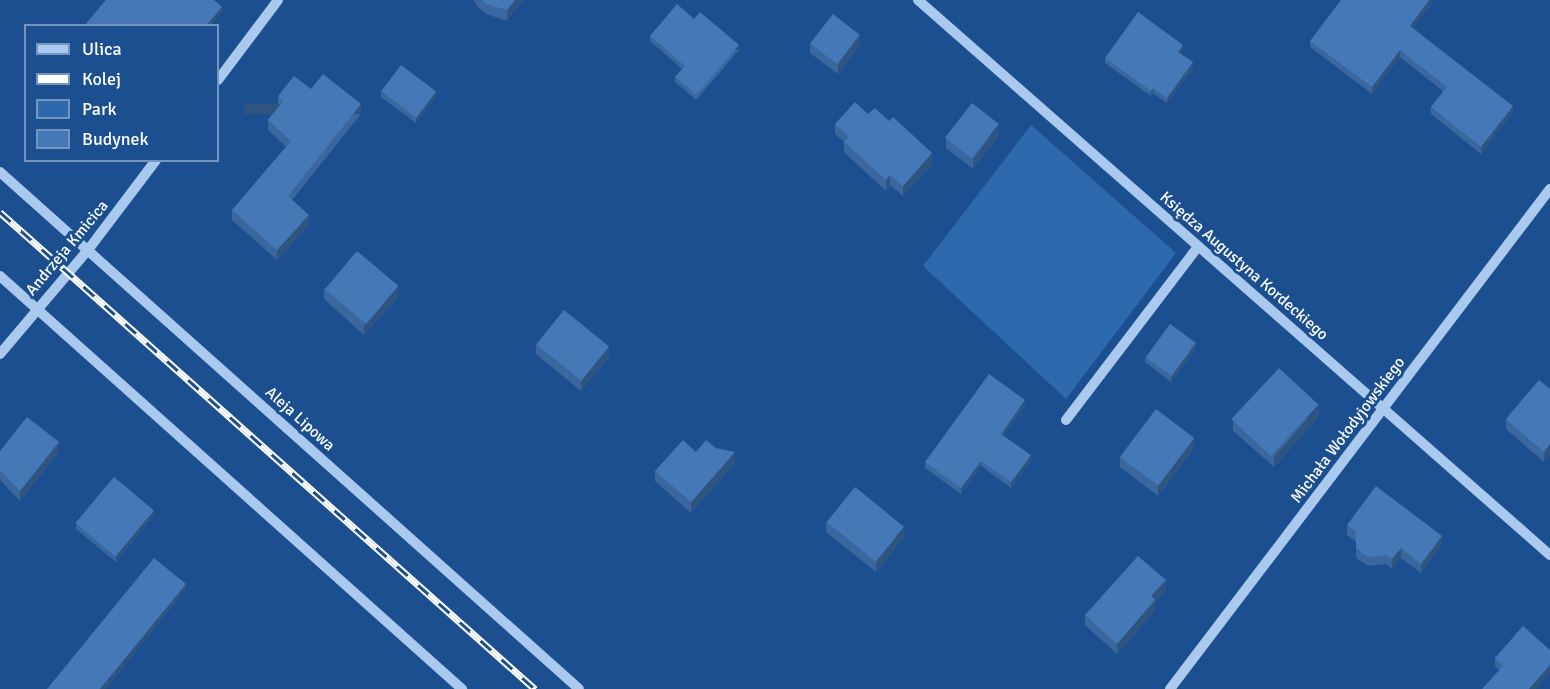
<!DOCTYPE html>
<html>
<head>
<meta charset="utf-8">
<style>
	body { margin:0 }
	#map { position:relative; width:1550px; height:689px; overflow:hidden; background:#1b4f8f; font-family:Signika,sans-serif }
	div>[style] { position:absolute }
	.green>* { inset:0; background:#2e69ad }
	.minor>* { height:10px; margin:-5px; padding:0 5px; transform-origin:5px; border-radius:5px; background:#a9c9ee }
	.rail>* { height:7px; margin-top:-3.5px; transform-origin:0; background:repeating-linear-gradient(90deg,#1b4f8f 0 14px,#fff 0 28px); box-sizing:border-box; border-block:2px solid #fff }
	.wall>* { inset:0; background:#3a679d }
	.shaded-wall>* { inset:0; background:#305480; transform-origin:0 0 }
	.building>* { inset:0; background:#4478b7; transform-origin:0 0 }
	span { translate:-50% -50%; white-space:nowrap; text-align:center; line-height:1.15; -webkit-text-stroke:6px #1b4f8f; paint-order:stroke }
	.street-label { font-size:16px; color:#fff }
	.legend { position:absolute; left:24px; top:24px; width:195px; height:138px; box-sizing:border-box; background:#1b4f8f; border:2px solid #7695bc; margin:0; padding:8px 10px; list-style:none; font-size:18px; color:#fff }
	.legend li { display:flex; align-items:center; gap:12px; height:30px }
	.legend b { width:30px; border:2px solid #7695bc }
</style>
</head>
<body>
<div id="map">
	<div class="green">
		<div style="clip-path:polygon(1031px 125px,1176px 253px,1066px 399px,923px 266px)"></div>
	</div>
	<div class="minor">
		<div style="left:918px;top:0;width:841px;rotate:41.29deg"></div>
		<div style="left:218px;top:80px;width:100px;rotate:-53.1deg"></div>
		<div style="left:0;top:172px;width:776px;rotate:41.76deg"></div>
		<div style="left:0;top:276px;width:620px;rotate:41.79deg"></div>
		<div style="left:0;top:354px;width:136px;rotate:-49.8deg"></div>
		<div style="left:88px;top:250px;width:113px;rotate:-52.9deg"></div>
		<div style="left:1066px;top:420px;width:218px;rotate:-52.7deg"></div>
		<div style="left:1170px;top:689px;width:628px;rotate:-52.77deg"></div>
	</div>
	<div class="rail">
		<div style="left:0;top:212px;width:717px;rotate:41.72deg"></div>
	</div>
	<div class="wall">
		<div style="clip-path:polygon(474px 0,523px 0,507px 21px,486px 14px,477px 6px)"></div>
		<div style="clip-path:polygon(1434px 0,1413px 28px,1513px 112px,1481px 154px,1431px 114px,1431px 107px,1443px 91px,1400px 57px,1372px 94px,1310px 47px,1310px 41px,1345px 1px)"></div>
		<div style="clip-path:polygon(694px 19px,739px 50px,696px 100px,675px 82px,675px 77px,682px 69px,650px 41px,650px 36px)"></div>
		<div style="clip-path:polygon(810px 43px,860px 45px,838px 74px,810px 53px)"></div>
		<div style="clip-path:polygon(1183px 50px,1181px 54px,1193px 68px,1167px 103px,1153px 93px,1151px 96px,1105px 63px,1105px 58px)"></div>
		<div style="clip-path:polygon(311px 89px,361px 114px,292px 200px,309px 225px,277px 260px,232px 220px,232px 210px,286px 147px,268px 130px,268px 120px,278px 107px,278px 96px)"></div>
		<div style="clip-path:polygon(381px 91px,436px 97px,416px 123px,381px 97px)"></div>
		<div style="clip-path:polygon(868px 114px,932px 164px,903px 196px,890px 185px,886px 191px,844px 152px,844px 142px,835px 134px,835px 124px)"></div>
		<div style="clip-path:polygon(999px 135px,973px 169px,946px 148px,946px 138px)"></div>
		<div style="clip-path:polygon(324px 289px,398px 297px,364px 335px,324px 299px)"></div>
		<div style="clip-path:polygon(536px 344px,609px 357px,581px 391px,536px 354px)"></div>
		<div style="clip-path:polygon(1196px 349px,1171px 382px,1145px 362px,1145px 357px)"></div>
		<div style="clip-path:polygon(1550px 389px,1544px 462px,1506px 429px,1506px 419px)"></div>
		<div style="clip-path:polygon(1025px 406px,1003px 435px,1031px 461px,1011px 488px,981px 466px,961px 494px,925px 468px,925px 462px)"></div>
		<div style="clip-path:polygon(1319px 416px,1274px 467px,1233px 431px,1233px 421px)"></div>
		<div style="clip-path:polygon(716px 448px,735px 463px,691px 513px,655px 481px,655px 471px,696px 452px)"></div>
		<div style="clip-path:polygon(1194px 448px,1158px 496px,1120px 467px,1120px 457px)"></div>
		<div style="clip-path:polygon(0 451px,59px 452px,20px 501px,0 480px)"></div>
		<div style="clip-path:polygon(154px 515px,116px 562px,76px 529px,76px 524px)"></div>
		<div style="clip-path:polygon(826px 522px,904px 537px,876px 572px,826px 532px)"></div>
		<div style="clip-path:polygon(1347px 525px,1442px 545px,1421px 573px,1401px 558px,1392px 569px,1386px 564px,1368px 566px,1356px 558px,1356px 542px,1347px 535px)"></div>
		<div style="clip-path:polygon(1166px 590px,1155px 602px,1155px 611px,1117px 654px,1085px 625px,1085px 615px)"></div>
		<div style="clip-path:polygon(1550px 650px,1499px 670px,1495px 666px,1495px 658px)"></div>
	</div>
	<div class="shaded-wall">
		<div style="clip-path:polygon(515px 0,523px 0,507px 21px,507px 10px)"></div>
		<div style="clip-path:polygon(1429px 0,1434px 0,1410px 33px,1410px 26px)"></div>
		<div style="clip-path:polygon(222px 7px,222px 12px,211px 26px,206px 26px)"></div>
		<div style="clip-path:polygon(860px 35px,860px 45px,838px 74px,838px 64px)"></div>
		<div style="left:739px;top:45px;width:5px;height:66px;rotate:90deg"></div>
		<div style="clip-path:polygon(1183px 45px,1183px 50px,1178px 57px,1178px 52px)"></div>
		<div style="clip-path:polygon(1400px 50px,1400px 57px,1372px 94px,1372px 87px)"></div>
		<div style="clip-path:polygon(1193px 62px,1193px 68px,1167px 103px,1167px 98px)"></div>
		<div style="clip-path:polygon(1153px 88px,1153px 93px,1151px 96px,1151px 91px)"></div>
		<div style="clip-path:polygon(436px 91px,436px 97px,416px 123px,416px 117px)"></div>
		<div style="left:361px;top:104px;width:10px;height:117px;rotate:90deg"></div>
		<div style="clip-path:polygon(1513px 106px,1513px 112px,1481px 154px,1481px 147px)"></div>
		<div style="clip-path:polygon(999px 124px,999px 135px,973px 169px,973px 159px)"></div>
		<div style="clip-path:polygon(932px 153px,932px 164px,903px 196px,903px 186px)"></div>
		<div style="clip-path:polygon(890px 175px,890px 185px,886px 191px,886px 180px)"></div>
		<div style="clip-path:polygon(309px 215px,309px 225px,277px 260px,277px 250px)"></div>
		<div style="clip-path:polygon(398px 286px,398px 297px,364px 335px,364px 325px)"></div>
		<div style="clip-path:polygon(1196px 343px,1196px 349px,1171px 382px,1171px 376px)"></div>
		<div style="clip-path:polygon(609px 346px,609px 357px,581px 391px,581px 381px)"></div>
		<div style="clip-path:polygon(1025px 400px,1025px 406px,1001px 439px,1001px 434px)"></div>
		<div style="clip-path:polygon(1319px 405px,1319px 416px,1274px 467px,1274px 457px)"></div>
		<div style="clip-path:polygon(1194px 438px,1194px 448px,1158px 496px,1158px 485px)"></div>
		<div style="clip-path:polygon(59px 442px,59px 452px,20px 501px,20px 491px)"></div>
		<div style="clip-path:polygon(1550px 444px,1550px 454px,1544px 462px,1544px 452px)"></div>
		<div style="clip-path:polygon(735px 452px,735px 463px,691px 513px,691px 502px)"></div>
		<div style="clip-path:polygon(1031px 455px,1031px 461px,1011px 488px,1011px 482px)"></div>
		<div style="clip-path:polygon(981px 461px,981px 466px,961px 494px,961px 488px)"></div>
		<div style="clip-path:polygon(154px 510px,154px 515px,116px 562px,116px 556px)"></div>
		<div style="clip-path:polygon(904px 527px,904px 537px,876px 572px,876px 562px)"></div>
		<div style="clip-path:polygon(1442px 536px,1442px 545px,1421px 573px,1421px 564px)"></div>
		<div style="clip-path:polygon(1401px 548px,1401px 558px,1392px 569px,1392px 559px)"></div>
		<div style="clip-path:polygon(1166px 580px,1166px 590px,1155px 602px,1155px 611px,1117px 654px,1117px 644px,1151px 596px)"></div>
		<div style="clip-path:polygon(186px 584px,186px 590px,106px 689px,100px 689px)"></div>
		<div style="clip-path:polygon(1550px 665px,1550px 673px,1536px 689px,1529px 689px)"></div>
	</div>
	<div class="building">
		<div style="clip-path:polygon(106px 0,214px 0,222px 7px,206px 26px,84px 26px)"></div>
		<div style="clip-path:polygon(482px 0,515px 0,507px 10px,486px 4px)"></div>
		<div style="clip-path:polygon(1341px 0,1429px 0,1410px 26px,1513px 106px,1481px 147px,1431px 107px,1447px 87px,1400px 50px,1372px 87px,1310px 41px)"></div>
		<div style="clip-path:polygon(677px 4px,694px 19px,700px 12px,739px 45px,696px 95px,675px 77px,685px 66px,650px 36px)"></div>
		<div style="clip-path:polygon(1138px 12px,1183px 45px,1178px 52px,1193px 62px,1167px 98px,1153px 88px,1151px 91px,1105px 58px)"></div>
		<div style="left:833px;top:14px;width:34px;height:37px;rotate:38deg"></div>
		<div style="left:401px;top:65px;width:44px;height:33px;rotate:37deg"></div>
		<div style="clip-path:polygon(323px 74px,361px 104px,288px 196px,309px 215px,277px 250px,232px 210px,291px 141px,268px 120px,283px 101px,278px 96px,294px 76px,311px 89px)"></div>
		<div style="clip-path:polygon(855px 102px,868px 114px,875px 108px,889px 121px,893px 117px,932px 153px,903px 186px,890px 175px,886px 180px,844px 142px,849px 137px,835px 124px)"></div>
		<div style="left:972px;top:103px;width:34px;height:44px;rotate:38deg"></div>
		<div style="left:357px;top:251px;width:54px;height:50px;rotate:40deg"></div>
		<div style="left:564px;top:310px;width:58px;height:44px;rotate:39deg"></div>
		<div style="left:1170px;top:324px;width:32px;height:41px;rotate:36deg"></div>
		<div style="left:1279px;top:368px;width:54px;height:70px;rotate:43deg"></div>
		<div style="clip-path:polygon(989px 374px,1025px 400px,1001px 434px,1031px 455px,1011px 482px,981px 461px,961px 488px,925px 462px)"></div>
		<div style="clip-path:polygon(1539px 380px,1550px 389px,1550px 444px,1544px 452px,1506px 419px)"></div>
		<div style="left:1156px;top:409px;width:48px;height:60px;rotate:37deg"></div>
		<div style="clip-path:polygon(27px 417px,59px 442px,20px 491px,0 470px,0 451px)"></div>
		<div style="clip-path:polygon(683px 440px,696px 452px,706px 440px,716px 448px,735px 452px,691px 502px,655px 471px)"></div>
		<div style="left:114px;top:477px;width:52px;height:60px;rotate:40deg"></div>
		<div style="clip-path:polygon(1376px 486px,1442px 536px,1421px 564px,1401px 548px,1392px 559px,1386px 555px,1368px 557px,1356px 548px,1356px 532px,1347px 525px)"></div>
		<div style="left:855px;top:487px;width:63px;height:45px;rotate:39deg"></div>
		<div style="clip-path:polygon(1138px 556px,1166px 580px,1151px 596px,1155px 600px,1117px 644px,1085px 615px)"></div>
		<div style="clip-path:polygon(154px 558px,186px 584px,100px 689px,47px 689px)"></div>
		<div style="clip-path:polygon(1523px 626px,1550px 650px,1550px 665px,1529px 689px,1482px 689px,1503px 666px,1495px 658px)"></div>
	</div>
	<div class="street-label">
		<span style="left:67px;top:248px;rotate:-50deg">Andrzeja Kmicica</span>
		<span style="left:1244px;top:266px;rotate:41deg">Księdza Augustyna Kordeckiego</span>
		<span style="left:300px;top:419px;rotate:42deg">Aleja Lipowa</span>
		<span style="left:1348px;top:430px;rotate:-53deg">Michała Wołodyjowskiego</span>
	</div>
	<ul class="legend">
	<li><b style="height:8px;background:#a9c9ee"></b>Ulica</li>
	<li><b style="height:8px;background:#fff"></b>Kolej</li>
	<li><b style="height:16px;background:#2e69ad"></b>Park</li>
	<li><b style="height:16px;background:#4478b7"></b>Budynek</li>
	</ul>
</div>
</body>
</html>
